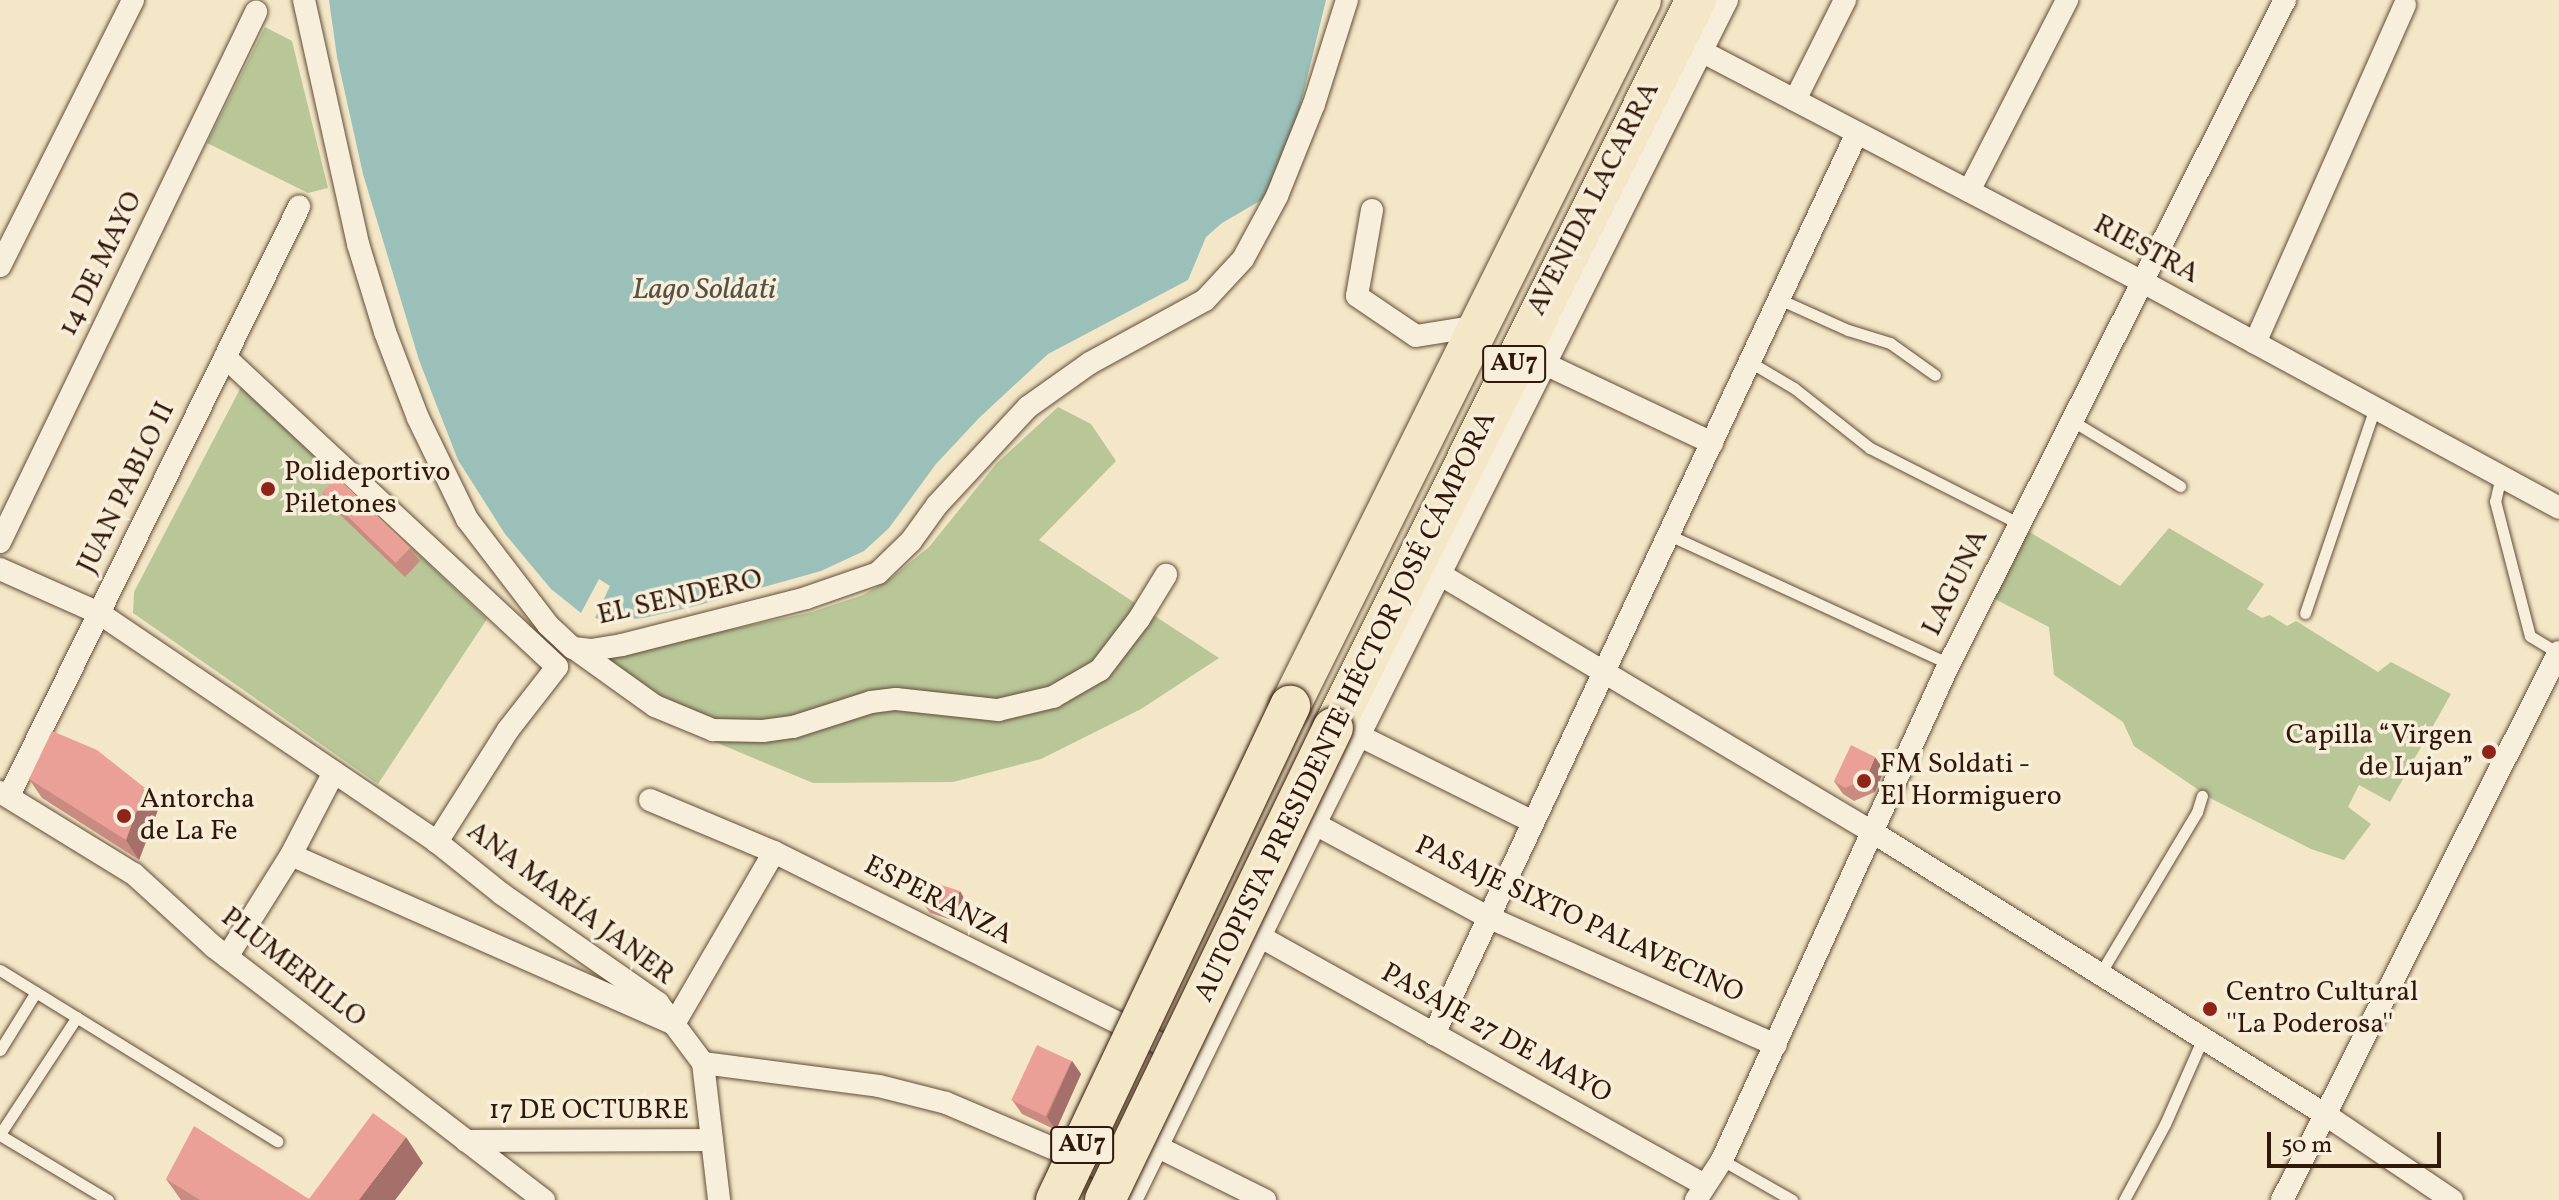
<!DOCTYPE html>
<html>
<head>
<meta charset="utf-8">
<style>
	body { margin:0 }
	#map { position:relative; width:2559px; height:1200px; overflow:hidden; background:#f3e7c7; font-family:Vollkorn,serif }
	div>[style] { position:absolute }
	.green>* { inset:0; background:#b8c698 }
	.water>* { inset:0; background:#9bbfb9 }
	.roads { filter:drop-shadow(0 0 2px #624c38) drop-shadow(0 0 2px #624c38) }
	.lane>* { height:11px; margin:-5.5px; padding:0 5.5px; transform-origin:5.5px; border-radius:5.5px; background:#f7efdb }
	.street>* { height:22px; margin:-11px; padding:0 11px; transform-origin:11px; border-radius:11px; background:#f7efdb }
	.highway>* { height:40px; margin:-20px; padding:0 20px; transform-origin:20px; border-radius:20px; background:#f3e7c7 }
	.bridges { filter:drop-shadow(0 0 2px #321808) drop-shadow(0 0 2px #321808) }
	.highway-bridge>* { height:40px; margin:-20px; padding:0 20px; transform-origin:20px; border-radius:20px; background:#f3e7c7 }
	.wall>* { inset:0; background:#c98a81 }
	.shaded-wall>* { inset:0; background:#a47069 }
	.building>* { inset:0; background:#eaa096; transform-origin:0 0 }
	.dots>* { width:22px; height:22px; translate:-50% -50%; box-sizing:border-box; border:4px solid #f7efdb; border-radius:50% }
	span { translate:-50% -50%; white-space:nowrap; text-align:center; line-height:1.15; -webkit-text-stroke:7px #f7efdb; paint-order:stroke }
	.shield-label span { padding:2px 6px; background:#f7efdb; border:2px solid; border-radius:6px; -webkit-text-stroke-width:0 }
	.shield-label { font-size:26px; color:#321808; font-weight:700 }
	.street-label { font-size:28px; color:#321808 }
	.poi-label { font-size:28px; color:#321808 }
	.left { translate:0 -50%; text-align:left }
	.right { translate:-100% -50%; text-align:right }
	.water-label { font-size:30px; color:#575246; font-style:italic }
	.scale { position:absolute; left:2267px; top:1132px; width:174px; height:36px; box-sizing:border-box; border:4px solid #321808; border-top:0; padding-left:10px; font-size:24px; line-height:28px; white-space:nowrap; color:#321808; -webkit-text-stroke:6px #f7efdb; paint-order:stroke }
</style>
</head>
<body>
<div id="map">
	<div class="green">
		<div style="clip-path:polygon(265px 27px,292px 41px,328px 188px,308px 193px,207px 143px)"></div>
		<div style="clip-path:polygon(241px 387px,487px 619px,378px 784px,133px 613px,134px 592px)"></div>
		<div style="clip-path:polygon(1058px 407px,1091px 424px,1116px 461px,1039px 540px,1219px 658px,1141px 709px,1041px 759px,953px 782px,813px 783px,665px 721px,599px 658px,812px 612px,863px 595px,890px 579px,929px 547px,997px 463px)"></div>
		<div style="clip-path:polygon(2023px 528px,2120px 586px,2169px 528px,2264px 584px,2247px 609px,2262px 618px,2270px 615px,2287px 626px,2296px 621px,2378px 672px,2391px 662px,2451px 694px,2390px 802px,2359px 785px,2348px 807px,2371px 824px,2344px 860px,2311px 849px,2212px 799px,2134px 746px,2123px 722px,2054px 675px,2049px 627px,1991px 597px)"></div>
	</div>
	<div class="water">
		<div style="clip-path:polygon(329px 0,1326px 0,1294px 132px,1270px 195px,1222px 223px,1206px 237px,1188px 280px,1048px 354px,979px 418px,936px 464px,889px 528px,864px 551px,821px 571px,692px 607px,644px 618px,608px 621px,595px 618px,610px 586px,599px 579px,581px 613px,551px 589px,505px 534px,458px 460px,419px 360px,363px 174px,337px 57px)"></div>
	</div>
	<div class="roads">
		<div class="lane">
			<div style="left:1779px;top:299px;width:76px;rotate:24.2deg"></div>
			<div style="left:1848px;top:330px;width:44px;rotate:17.2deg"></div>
			<div style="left:1890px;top:343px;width:55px;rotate:35.4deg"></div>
			<div style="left:1750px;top:362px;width:51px;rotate:30.6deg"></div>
			<div style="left:1794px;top:388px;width:97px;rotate:38.3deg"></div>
			<div style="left:1870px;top:448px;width:168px;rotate:26.9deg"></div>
			<div style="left:2074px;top:422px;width:124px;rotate:31.1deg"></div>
			<div style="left:2501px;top:476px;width:26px;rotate:103deg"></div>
			<div style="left:2495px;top:501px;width:139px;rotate:75.5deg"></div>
			<div style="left:2530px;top:636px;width:33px;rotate:31deg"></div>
			<div style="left:1669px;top:535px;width:308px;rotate:24.7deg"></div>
			<div style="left:2305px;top:613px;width:218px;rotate:-71.2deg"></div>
			<div style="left:0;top:970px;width:326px;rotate:31.7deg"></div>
			<div style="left:2100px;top:974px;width:189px;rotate:-59.1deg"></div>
			<div style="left:2197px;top:812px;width:17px;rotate:-73deg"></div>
			<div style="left:0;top:1050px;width:68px;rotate:-58.2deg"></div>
			<div style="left:0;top:1134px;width:140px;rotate:-56.7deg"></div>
			<div style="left:0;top:1135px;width:126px;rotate:31deg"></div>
			<div style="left:1722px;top:1160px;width:81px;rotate:29.7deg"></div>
			<div style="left:2124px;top:1200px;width:86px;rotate:-61.7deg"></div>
			<div style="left:2165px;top:1124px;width:94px;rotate:-66.2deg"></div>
		</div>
		<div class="street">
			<div style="left:304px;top:0;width:250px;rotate:77.5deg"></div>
			<div style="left:358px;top:244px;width:92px;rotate:72.9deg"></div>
			<div style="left:385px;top:332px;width:92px;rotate:69deg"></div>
			<div style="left:418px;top:418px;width:112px;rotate:64.1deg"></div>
			<div style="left:467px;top:519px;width:133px;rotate:52.6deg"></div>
			<div style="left:548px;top:625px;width:34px;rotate:43deg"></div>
			<div style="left:573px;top:648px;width:18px;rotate:6deg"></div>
			<div style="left:591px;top:650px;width:31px;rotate:-9deg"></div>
			<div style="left:622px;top:645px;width:190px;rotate:-14.3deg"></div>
			<div style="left:806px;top:598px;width:76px;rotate:-19.1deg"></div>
			<div style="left:878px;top:573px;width:46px;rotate:-44.1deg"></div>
			<div style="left:911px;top:541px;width:44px;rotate:-54.2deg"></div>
			<div style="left:937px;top:505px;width:134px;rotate:-47.1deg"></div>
			<div style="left:1028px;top:407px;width:76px;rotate:-35.4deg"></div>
			<div style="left:1090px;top:363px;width:131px;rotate:-28.7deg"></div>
			<div style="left:1205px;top:300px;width:56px;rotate:-47.2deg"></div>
			<div style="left:1243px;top:259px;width:72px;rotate:-61.6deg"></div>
			<div style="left:1277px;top:196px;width:99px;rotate:-68.1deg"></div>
			<div style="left:1314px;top:104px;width:109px;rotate:-72.4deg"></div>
			<div style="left:1701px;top:51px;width:499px;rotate:27.6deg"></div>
			<div style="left:2143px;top:282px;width:473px;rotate:28.5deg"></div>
			<div style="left:1795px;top:100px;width:112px;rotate:-63.4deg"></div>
			<div style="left:1969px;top:191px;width:215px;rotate:-62.8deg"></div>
			<div style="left:1372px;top:210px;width:87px;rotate:99.9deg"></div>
			<div style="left:1357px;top:296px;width:71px;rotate:34.1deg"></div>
			<div style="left:1416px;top:336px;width:64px;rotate:-9deg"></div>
			<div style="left:0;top:266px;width:297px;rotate:-63.4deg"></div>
			<div style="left:2255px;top:343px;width:370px;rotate:-66.1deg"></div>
			<div style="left:225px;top:357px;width:454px;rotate:43deg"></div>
			<div style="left:557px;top:667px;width:80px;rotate:127.9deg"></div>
			<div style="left:508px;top:730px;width:133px;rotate:122.4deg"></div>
			<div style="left:1545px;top:364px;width:185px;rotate:25.3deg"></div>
			<div style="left:0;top:542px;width:589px;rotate:-64.22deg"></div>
			<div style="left:0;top:569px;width:108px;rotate:24deg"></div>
			<div style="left:99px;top:613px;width:408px;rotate:34.1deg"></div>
			<div style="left:437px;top:842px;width:83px;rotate:38.7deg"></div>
			<div style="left:502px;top:894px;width:190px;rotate:34.9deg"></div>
			<div style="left:658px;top:1003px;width:75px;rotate:53.1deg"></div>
			<div style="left:703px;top:1063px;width:177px;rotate:7.4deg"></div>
			<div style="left:879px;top:1086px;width:69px;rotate:14.2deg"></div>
			<div style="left:946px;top:1103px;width:194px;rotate:23deg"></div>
			<div style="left:1441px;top:575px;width:504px;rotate:30.79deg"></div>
			<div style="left:1874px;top:833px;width:533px;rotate:31.96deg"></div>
			<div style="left:2326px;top:1115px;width:152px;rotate:34deg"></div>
			<div style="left:574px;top:648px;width:100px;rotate:35.6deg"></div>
			<div style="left:655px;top:706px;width:63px;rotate:22.5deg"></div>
			<div style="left:713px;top:730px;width:50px;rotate:1.1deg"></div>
			<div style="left:763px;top:731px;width:30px;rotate:-8deg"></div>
			<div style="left:793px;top:727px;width:82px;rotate:-17.8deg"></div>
			<div style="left:871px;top:702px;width:25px;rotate:-7deg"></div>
			<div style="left:896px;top:699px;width:103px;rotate:6.2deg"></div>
			<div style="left:998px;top:710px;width:57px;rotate:-13.3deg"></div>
			<div style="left:1053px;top:697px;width:54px;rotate:-29.9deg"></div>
			<div style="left:1100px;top:670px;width:64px;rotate:-52.6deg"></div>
			<div style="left:1139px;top:619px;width:52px;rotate:-58.5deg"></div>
			<div style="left:1360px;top:736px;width:193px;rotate:26.4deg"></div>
			<div style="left:0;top:792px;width:157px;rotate:31.5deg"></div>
			<div style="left:134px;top:874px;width:108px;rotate:42.4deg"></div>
			<div style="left:214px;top:947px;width:416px;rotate:37.5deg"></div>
			<div style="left:9px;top:796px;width:657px;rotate:-63.79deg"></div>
			<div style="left:650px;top:800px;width:134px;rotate:22.8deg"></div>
			<div style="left:774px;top:852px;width:459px;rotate:26.4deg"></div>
			<div style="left:1315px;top:824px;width:196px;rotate:28.3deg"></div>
			<div style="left:1488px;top:917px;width:315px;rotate:24deg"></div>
			<div style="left:291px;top:855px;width:419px;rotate:23.8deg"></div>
			<div style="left:674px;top:1024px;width:199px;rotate:-59.8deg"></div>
			<div style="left:1259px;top:936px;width:509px;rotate:29.19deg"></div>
			<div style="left:227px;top:957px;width:120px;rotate:-57.9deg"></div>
			<div style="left:291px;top:855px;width:93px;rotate:-62.6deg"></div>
			<div style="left:1434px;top:1034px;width:995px;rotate:-64.85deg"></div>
			<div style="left:703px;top:1063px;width:138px;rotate:83.3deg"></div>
			<div style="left:466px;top:1141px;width:246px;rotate:-0.2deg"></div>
			<div style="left:1156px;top:1146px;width:122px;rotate:26.4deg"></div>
			<div style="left:1131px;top:1200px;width:419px;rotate:-63.9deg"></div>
			<div style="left:1315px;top:824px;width:921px;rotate:-63.43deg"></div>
			<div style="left:1696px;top:1200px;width:48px;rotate:-57deg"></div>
			<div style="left:1722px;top:1160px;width:545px;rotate:-65.41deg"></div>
			<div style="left:1949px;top:664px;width:744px;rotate:-63.16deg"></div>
			<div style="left:2282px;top:1200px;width:614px;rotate:-63.18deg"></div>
		</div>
		<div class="highway">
			<div style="left:1290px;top:706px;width:788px;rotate:-63.56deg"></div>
			<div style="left:1333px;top:728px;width:813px;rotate:-63.5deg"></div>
		</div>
	</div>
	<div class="bridges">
		<div class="highway-bridge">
			<div style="left:1056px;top:1200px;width:547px;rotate:-64.65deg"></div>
			<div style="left:1105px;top:1200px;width:524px;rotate:-64.22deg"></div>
		</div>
	</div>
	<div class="wall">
		<div style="clip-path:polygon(322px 492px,410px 548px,420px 561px,405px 577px,331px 506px)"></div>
		<div style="clip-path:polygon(1884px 770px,1875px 792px,1854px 801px,1843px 794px,1834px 781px)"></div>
		<div style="clip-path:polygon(29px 779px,159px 807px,139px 860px,42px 798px)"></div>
		<div style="clip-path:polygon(964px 898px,949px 919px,930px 913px,925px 906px)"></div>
		<div style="clip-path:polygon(1072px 1061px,1081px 1074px,1056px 1130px,1022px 1114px,1013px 1101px)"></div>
		<div style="clip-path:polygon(423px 1163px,395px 1200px,181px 1200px,166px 1179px,309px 1199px)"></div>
	</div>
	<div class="shaded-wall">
		<div style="clip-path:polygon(1875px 757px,1884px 770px,1875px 792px,1866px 779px)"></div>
		<div style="clip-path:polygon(145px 788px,159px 807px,139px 860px,126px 840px)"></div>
		<div style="clip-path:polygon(960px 891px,964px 898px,949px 919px,945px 912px)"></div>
		<div style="clip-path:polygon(1072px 1061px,1081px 1074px,1056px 1130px,1047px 1117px)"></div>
		<div style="clip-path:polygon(406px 1137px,423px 1163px,395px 1200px,359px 1200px)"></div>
	</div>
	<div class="building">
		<div style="left:337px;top:477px;width:102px;height:21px;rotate:44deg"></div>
		<div style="clip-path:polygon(52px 731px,97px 750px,145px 788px,126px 840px,29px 779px)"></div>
		<div style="clip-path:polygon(1851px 745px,1875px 757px,1866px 779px,1845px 788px,1834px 781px)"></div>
		<div style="clip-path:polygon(935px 883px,960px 891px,945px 912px,925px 906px)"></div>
		<div style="left:1037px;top:1045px;width:38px;height:61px;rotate:25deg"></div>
		<div style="clip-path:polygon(373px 1113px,406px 1137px,359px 1200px,200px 1200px,166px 1179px,194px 1126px,309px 1199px)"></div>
	</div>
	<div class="dots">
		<div style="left:268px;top:489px;background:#8f2418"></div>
		<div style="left:2489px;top:752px;background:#8f2418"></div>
		<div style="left:1864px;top:781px;background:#8f2418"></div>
		<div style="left:124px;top:816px;background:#8f2418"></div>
		<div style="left:2210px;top:1009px;background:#8f2418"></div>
	</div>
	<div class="shield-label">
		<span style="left:1514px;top:364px">AU7</span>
		<span style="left:1082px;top:1145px">AU7</span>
	</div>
	<div class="street-label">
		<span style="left:1594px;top:199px;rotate:-63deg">AVENIDA LACARRA</span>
		<span style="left:2146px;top:250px;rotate:28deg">RIESTRA</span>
		<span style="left:101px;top:264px;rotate:-64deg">14 DE MAYO</span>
		<span style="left:127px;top:488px;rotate:-64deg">JUAN PABLO II</span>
		<span style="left:1956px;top:583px;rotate:-64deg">LAGUNA</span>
		<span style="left:680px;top:598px;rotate:-13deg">EL SENDERO</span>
		<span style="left:1346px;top:707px;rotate:-64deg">AUTOPISTA PRESIDENTE HÉCTOR JOSÉ CÁMPORA</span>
		<span style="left:938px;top:901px;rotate:27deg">ESPERANZA</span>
		<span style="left:570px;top:904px;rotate:37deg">ANA MARÍA JANER</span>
		<span style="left:1579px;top:920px;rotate:25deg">PASAJE SIXTO PALAVECINO</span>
		<span style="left:293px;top:968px;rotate:38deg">PLUMERILLO</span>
		<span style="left:1496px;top:1034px;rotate:29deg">PASAJE 27 DE MAYO</span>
		<span style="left:589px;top:1111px">17 DE OCTUBRE</span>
	</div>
	<div class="poi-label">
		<span class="left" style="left:284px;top:489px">Polideportivo<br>Piletones</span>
		<span class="right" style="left:2473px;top:752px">Capilla “Virgen<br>de Lujan”</span>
		<span class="left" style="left:1880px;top:781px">FM Soldati -<br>El Hormiguero</span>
		<span class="left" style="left:140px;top:816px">Antorcha<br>de La Fe</span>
		<span class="left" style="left:2226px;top:1009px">Centro Cultural<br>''La Poderosa''</span>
	</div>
	<div class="water-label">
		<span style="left:704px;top:290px">Lago Soldati</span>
	</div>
	<div class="scale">50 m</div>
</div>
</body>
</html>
